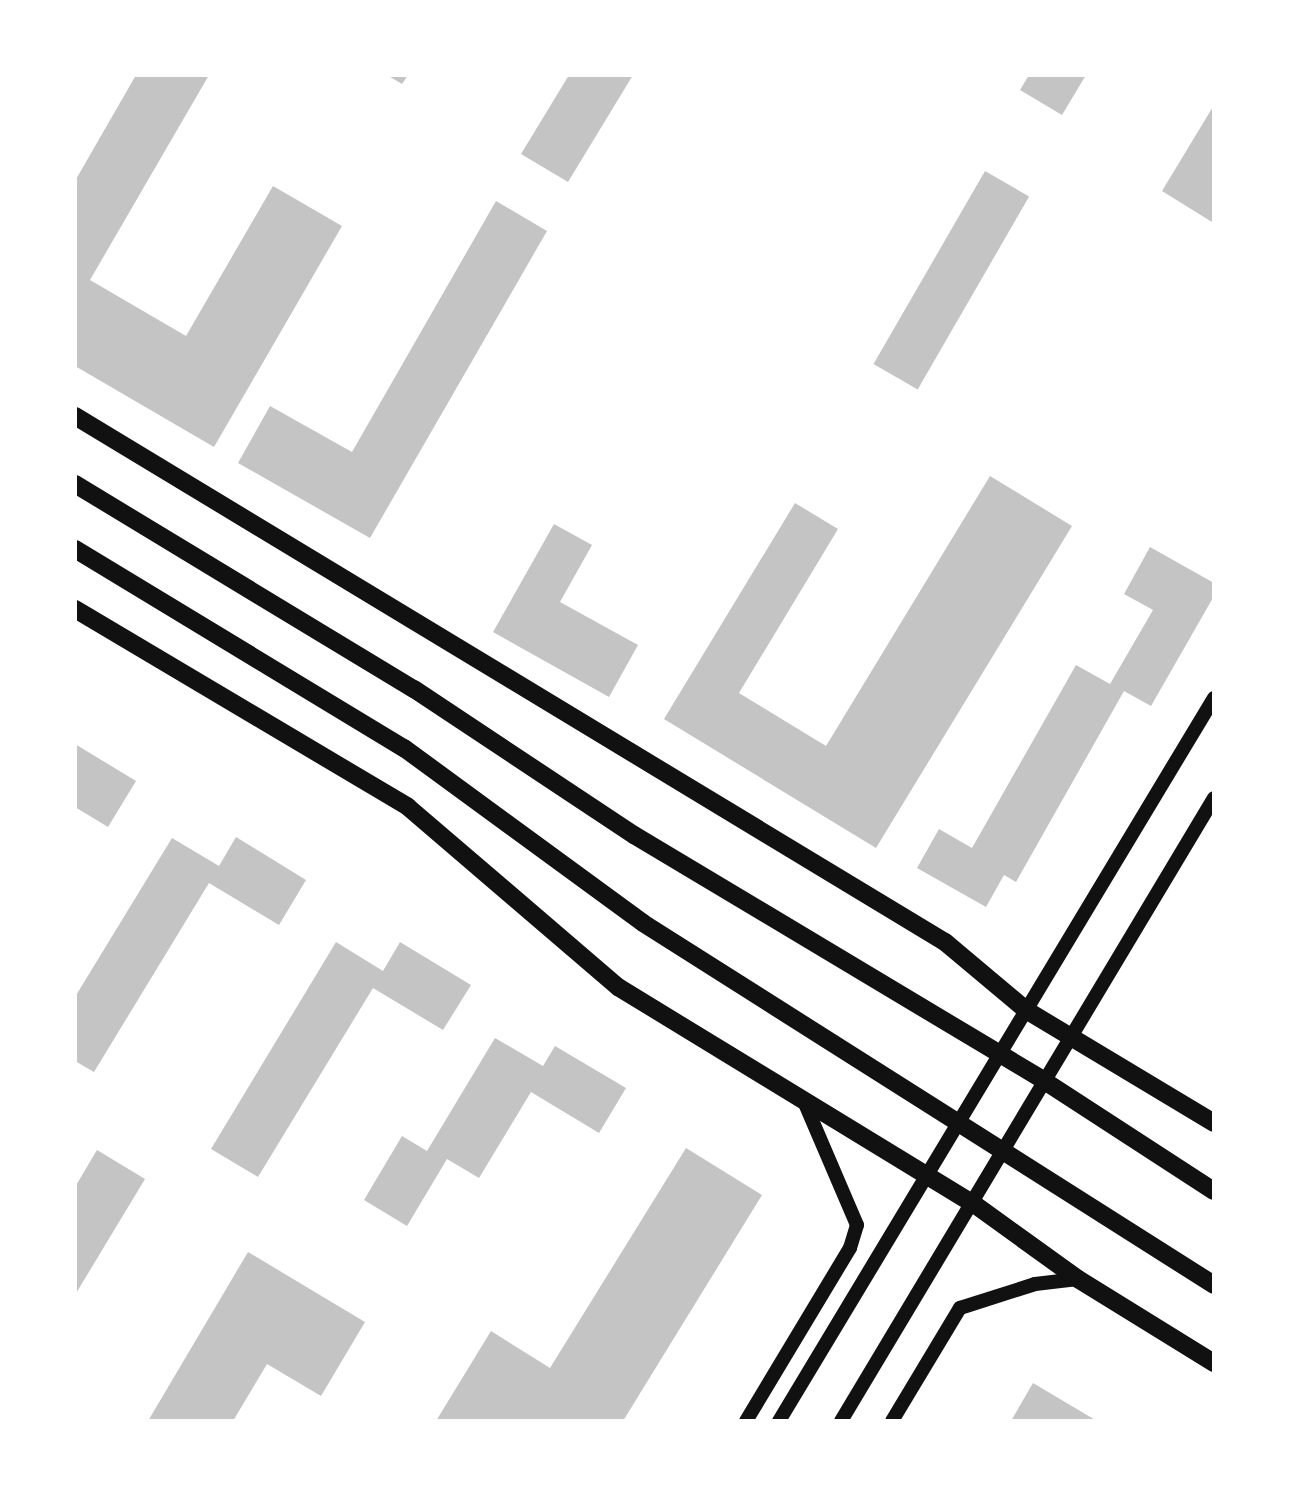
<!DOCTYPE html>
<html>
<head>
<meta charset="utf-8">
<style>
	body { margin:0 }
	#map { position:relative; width:1289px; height:1496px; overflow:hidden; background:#fff; font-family:"Fira Sans",sans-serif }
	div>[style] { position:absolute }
	.building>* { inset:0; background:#c4c4c4; transform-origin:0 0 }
	.secondary>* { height:14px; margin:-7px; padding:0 7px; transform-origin:7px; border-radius:7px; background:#111 }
	.primary>* { height:18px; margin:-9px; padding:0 9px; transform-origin:9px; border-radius:9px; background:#111 }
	span { translate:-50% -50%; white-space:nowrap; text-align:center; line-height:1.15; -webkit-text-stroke:5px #fff; paint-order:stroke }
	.frame { position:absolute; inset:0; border:77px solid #fff; pointer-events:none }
</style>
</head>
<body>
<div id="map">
	<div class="building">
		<div style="clip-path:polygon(136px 75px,209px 75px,90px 280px,186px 336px,273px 186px,342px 226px,214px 447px,75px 366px,75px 181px)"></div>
		<div style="clip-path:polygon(387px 75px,408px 75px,402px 84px)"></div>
		<div style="clip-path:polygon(569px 75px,633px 75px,568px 182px,521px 154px)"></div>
		<div style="clip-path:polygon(1029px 75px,1086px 75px,1062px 115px,1020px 90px)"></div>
		<div style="clip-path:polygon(1214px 105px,1214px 220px,1212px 222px,1162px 191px)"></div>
		<div style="left:985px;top:171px;width:51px;height:223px;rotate:30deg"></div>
		<div style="clip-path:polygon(496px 201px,547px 231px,370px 538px,238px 463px,270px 406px,352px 452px)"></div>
		<div style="clip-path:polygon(990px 476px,1072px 526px,876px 848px,664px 719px,795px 503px,838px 529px,739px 693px,826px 746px)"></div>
		<div style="clip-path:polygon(554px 524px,592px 545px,560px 602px,638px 645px,609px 697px,493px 632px)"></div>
		<div style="clip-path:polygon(1150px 547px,1214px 583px,1214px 596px,1151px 706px,1124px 691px,1016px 882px,1004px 875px,986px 907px,917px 868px,939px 829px,972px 848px,1076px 665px,1110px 684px,1153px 610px,1124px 594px)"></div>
		<div style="clip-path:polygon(75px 744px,136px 781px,108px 827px,75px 807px)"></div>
		<div style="clip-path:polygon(236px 837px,306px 880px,279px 925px,209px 883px,94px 1072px,75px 1061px,75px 997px,172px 838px,219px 866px)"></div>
		<div style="clip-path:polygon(336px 942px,383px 971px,400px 942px,471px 985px,443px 1030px,373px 988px,258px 1177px,211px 1149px)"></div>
		<div style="clip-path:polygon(495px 1038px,543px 1066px,555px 1046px,626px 1088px,599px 1133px,531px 1092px,479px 1178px,447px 1159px,407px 1226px,364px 1200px,402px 1136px,427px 1151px)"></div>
		<div style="clip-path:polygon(686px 1148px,762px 1195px,623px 1421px,436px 1421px,491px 1331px,550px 1368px)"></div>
		<div style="clip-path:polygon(97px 1150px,145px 1179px,75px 1295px,75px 1187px)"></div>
		<div style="clip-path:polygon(248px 1252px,365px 1322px,321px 1396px,267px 1364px,233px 1421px,148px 1421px)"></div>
		<div style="clip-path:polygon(1033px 1383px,1097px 1421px,1011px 1421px)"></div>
	</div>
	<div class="secondary">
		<div style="left:746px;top:1421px;width:202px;rotate:-59deg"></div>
		<div style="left:850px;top:1248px;width:24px;rotate:-73deg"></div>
		<div style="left:857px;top:1225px;width:137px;rotate:-113.2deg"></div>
		<div style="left:779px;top:1421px;width:844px;rotate:-58.97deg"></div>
		<div style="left:841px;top:1421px;width:726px;rotate:-59.09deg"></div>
		<div style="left:892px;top:1421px;width:132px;rotate:-59deg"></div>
		<div style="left:960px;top:1308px;width:79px;rotate:-17.7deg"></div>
		<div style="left:1035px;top:1284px;width:43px;rotate:-6.6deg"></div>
	</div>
	<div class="primary">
		<div style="left:75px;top:416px;width:1017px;rotate:31.16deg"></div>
		<div style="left:945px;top:942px;width:106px;rotate:40deg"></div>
		<div style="left:1026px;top:1010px;width:219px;rotate:31deg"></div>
		<div style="left:75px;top:484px;width:396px;rotate:31.2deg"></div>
		<div style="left:414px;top:689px;width:264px;rotate:33.6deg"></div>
		<div style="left:634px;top:835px;width:480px;rotate:30.9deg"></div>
		<div style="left:1046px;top:1082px;width:200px;rotate:33deg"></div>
		<div style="left:75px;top:549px;width:385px;rotate:31.2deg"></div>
		<div style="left:404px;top:748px;width:296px;rotate:36.2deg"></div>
		<div style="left:643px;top:923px;width:676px;rotate:32.37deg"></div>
		<div style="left:75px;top:609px;width:387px;rotate:30.7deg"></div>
		<div style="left:408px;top:807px;width:277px;rotate:40.6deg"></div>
		<div style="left:618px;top:987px;width:417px;rotate:31.4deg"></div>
		<div style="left:974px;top:1204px;width:128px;rotate:35.8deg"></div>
		<div style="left:1078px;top:1279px;width:160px;rotate:31.7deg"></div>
	</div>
	<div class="frame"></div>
</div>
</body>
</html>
